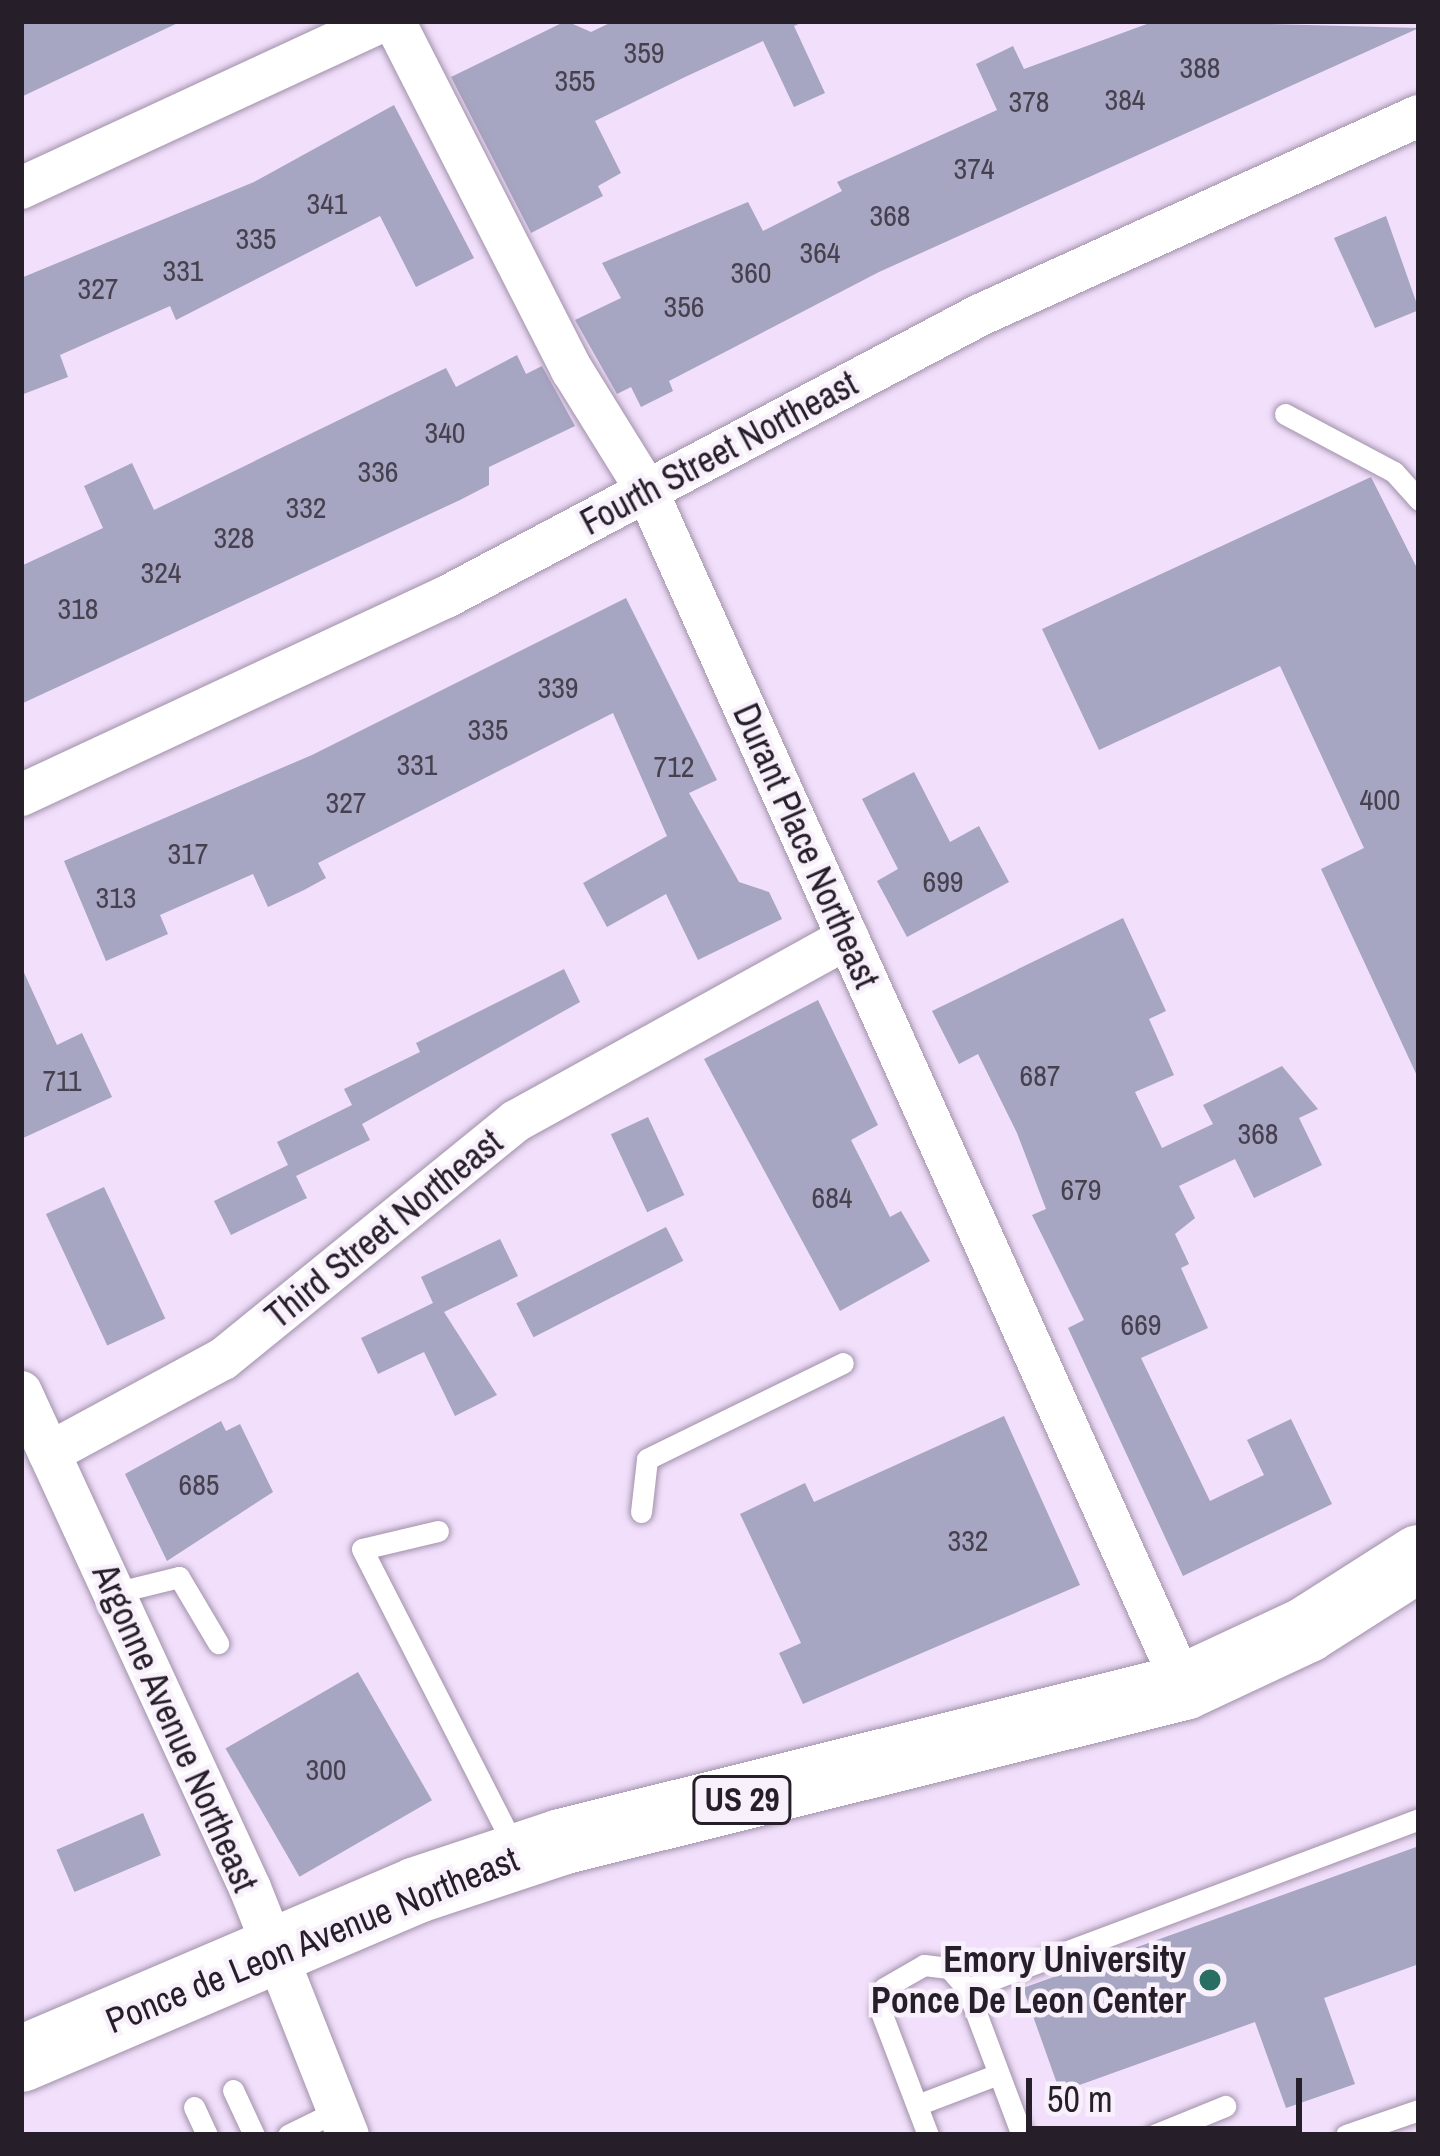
<!DOCTYPE html>
<html>
<head>
<meta charset="utf-8">
<style>
	body { margin:0 }
	#map { position:relative; width:1440px; height:2156px; overflow:hidden; background:#f1dffb; font-family:"Archivo Narrow",sans-serif }
	div>[style] { position:absolute }
	.building>* { inset:0; background:#a6a5c2; transform-origin:0 0 }
	.roads { filter:drop-shadow(0 0 3px #a191aa) drop-shadow(0 0 3px #a191aa) }
	.service>* { height:21px; margin:-10.5px; padding:0 10.5px; transform-origin:10.5px; border-radius:10.5px; background:#fff }
	.minor>* { height:42px; margin:-21px; padding:0 21px; transform-origin:21px; border-radius:21px; background:#fff }
	.trunk>* { height:66px; margin:-33px; padding:0 33px; transform-origin:33px; border-radius:33px; background:#fff }
	.dots>* { width:33px; height:33px; translate:-50% -50%; box-sizing:border-box; border:6px solid #f8f1fc; border-radius:50% }
	span { translate:-50% -50%; white-space:nowrap; text-align:center; line-height:1.15; -webkit-text-stroke:9px #f8f1fc; paint-order:stroke }
	.number-label { font-size:30px; color:#46404f }
	.number-label span { -webkit-text-stroke-width:0 }
	.shield-label span { padding:3px 9px; background:#f8f1fc; border:3px solid; border-radius:9px; -webkit-text-stroke-width:0 }
	.shield-label { font-size:33px; color:#261f29; font-weight:700 }
	.street-label { font-size:36px; color:#261f29 }
	.poi-label { font-size:36px; color:#261f29; font-weight:700 }
	.right { translate:-100% -50%; text-align:right }
	.frame { position:absolute; inset:0; border:24px solid #261f29; pointer-events:none }
	.scale { position:absolute; left:1026px; top:2078px; width:276px; height:54px; box-sizing:border-box; border:6px solid #261f29; border-top:0; padding-left:15px; font-size:36px; line-height:42px; white-space:nowrap; color:#261f29; -webkit-text-stroke:9px #f8f1fc; paint-order:stroke }
</style>
</head>
<body>
<div id="map">
	<div class="building">
		<div style="clip-path:polygon(21px 21px,182px 21px,21px 97px)"></div>
		<div style="clip-path:polygon(566px 21px,591px 32px,614px 21px,806px 21px,794px 26px,825px 93px,794px 107px,763px 41px,685px 77px,595px 121px,621px 173px,598px 186px,603px 196px,531px 233px,451px 77px)"></div>
		<div style="clip-path:polygon(1155px 21px,1419px 28px,879px 272px,669px 381px,673px 391px,641px 407px,631px 387px,617px 394px,575px 320px,621px 298px,602px 263px,748px 202px,763px 231px,842px 191px,837px 182px,997px 110px,976px 64px,1013px 46px,1024px 69px)"></div>
		<div style="clip-path:polygon(394px 105px,474px 258px,416px 287px,380px 216px,176px 320px,170px 306px,60px 355px,68px 377px,21px 395px,21px 278px,254px 182px)"></div>
		<div style="clip-path:polygon(1386px 216px,1419px 310px,1375px 328px,1334px 238px)"></div>
		<div style="clip-path:polygon(517px 355px,526px 374px,542px 366px,575px 426px,489px 467px,489px 485px,460px 500px,21px 704px,21px 566px,103px 528px,84px 486px,132px 463px,154px 510px,446px 368px,456px 387px)"></div>
		<div style="clip-path:polygon(1371px 477px,1419px 572px,1419px 1080px,1321px 869px,1364px 848px,1280px 666px,1099px 750px,1042px 629px)"></div>
		<div style="clip-path:polygon(626px 598px,717px 780px,689px 793px,739px 882px,769px 892px,782px 919px,698px 960px,666px 894px,607px 927px,583px 883px,667px 836px,613px 713px,318px 863px,326px 878px,304px 890px,268px 907px,253px 874px,160px 915px,168px 934px,106px 961px,64px 861px,312px 755px)"></div>
		<div style="clip-path:polygon(914px 772px,950px 842px,979px 826px,1009px 882px,907px 937px,877px 881px,898px 869px,862px 799px)"></div>
		<div style="clip-path:polygon(1123px 918px,1166px 1011px,1149px 1019px,1174px 1075px,1135px 1092px,1162px 1148px,1213px 1124px,1203px 1105px,1282px 1066px,1318px 1109px,1299px 1118px,1322px 1165px,1254px 1198px,1235px 1159px,1179px 1186px,1195px 1218px,1175px 1234px,1189px 1264px,1181px 1268px,1208px 1328px,1141px 1358px,1210px 1501px,1264px 1475px,1247px 1440px,1291px 1419px,1332px 1504px,1183px 1576px,1068px 1328px,1084px 1320px,1032px 1215px,1046px 1209px,1017px 1133px,978px 1054px,959px 1064px,932px 1011px)"></div>
		<div style="clip-path:polygon(21px 966px,57px 1045px,82px 1033px,112px 1097px,21px 1139px)"></div>
		<div style="clip-path:polygon(564px 969px,580px 1002px,362px 1124px,370px 1140px,296px 1176px,307px 1198px,231px 1235px,214px 1201px,288px 1165px,277px 1142px,352px 1105px,344px 1089px,420px 1052px,416px 1043px)"></div>
		<div style="clip-path:polygon(818px 1000px,878px 1125px,851px 1140px,890px 1217px,901px 1211px,930px 1261px,840px 1311px,704px 1059px)"></div>
		<div style="left:648px;top:1117px;width:86px;height:41px;rotate:65deg"></div>
		<div style="left:104px;top:1187px;width:145px;height:64px;rotate:65deg"></div>
		<div style="left:666px;top:1227px;width:38px;height:168px;rotate:63deg"></div>
		<div style="clip-path:polygon(500px 1239px,518px 1276px,444px 1312px,497px 1395px,455px 1416px,424px 1352px,378px 1374px,361px 1338px,433px 1303px,421px 1277px)"></div>
		<div style="clip-path:polygon(1004px 1416px,1080px 1585px,803px 1704px,779px 1653px,801px 1643px,740px 1514px,805px 1483px,814px 1502px)"></div>
		<div style="clip-path:polygon(221px 1421px,226px 1431px,240px 1424px,273px 1492px,167px 1561px,125px 1474px)"></div>
		<div style="left:358px;top:1672px;width:148px;height:153px;rotate:60deg"></div>
		<div style="left:143px;top:1813px;width:46px;height:94px;rotate:67deg"></div>
		<div style="clip-path:polygon(1419px 1846px,1419px 1964px,1324px 1998px,1355px 2084px,1286px 2108px,1255px 2022px,1060px 2092px,1023px 1988px)"></div>
	</div>
	<div class="roads">
		<div class="service">
			<div style="left:1285px;top:414px;width:123px;rotate:28deg"></div>
			<div style="left:1394px;top:472px;width:38px;rotate:48deg"></div>
			<div style="left:641px;top:1512px;width:53px;rotate:-83.5deg"></div>
			<div style="left:647px;top:1459px;width:218px;rotate:-26.1deg"></div>
			<div style="left:438px;top:1531px;width:78px;rotate:166.7deg"></div>
			<div style="left:362px;top:1549px;width:340px;rotate:62.9deg"></div>
			<div style="left:114px;top:1593px;width:67px;rotate:-13.8deg"></div>
			<div style="left:179px;top:1577px;width:77px;rotate:59.4deg"></div>
			<div style="left:967px;top:1989px;width:483px;rotate:-20.6deg"></div>
			<div style="left:233px;top:2090px;width:50px;rotate:65deg"></div>
			<div style="left:917px;top:2105px;width:87px;rotate:-20.9deg"></div>
			<div style="left:194px;top:2107px;width:31px;rotate:65deg"></div>
			<div style="left:288px;top:2135px;width:55px;rotate:-26.1deg"></div>
			<div style="left:928px;top:2135px;width:132px;rotate:-110.9deg"></div>
			<div style="left:881px;top:2012px;width:24px;rotate:-83deg"></div>
			<div style="left:884px;top:1988px;width:46px;rotate:-29.9deg"></div>
			<div style="left:924px;top:1965px;width:25px;rotate:7deg"></div>
			<div style="left:949px;top:1968px;width:28px;rotate:49deg"></div>
			<div style="left:967px;top:1989px;width:156px;rotate:69.4deg"></div>
			<div style="left:1154px;top:2135px;width:77px;rotate:-22.2deg"></div>
			<div style="left:1346px;top:2135px;width:77px;rotate:-18.9deg"></div>
		</div>
		<div class="minor">
			<div style="left:394px;top:21px;width:392px;rotate:63deg"></div>
			<div style="left:572px;top:370px;width:142px;rotate:58.2deg"></div>
			<div style="left:647px;top:491px;width:1311px;rotate:65.82deg"></div>
			<div style="left:21px;top:188px;width:398px;rotate:-24.8deg"></div>
			<div style="left:21px;top:795px;width:469px;rotate:-25deg"></div>
			<div style="left:446px;top:597px;width:604px;rotate:-27.84deg"></div>
			<div style="left:980px;top:315px;width:482px;rotate:-24.4deg"></div>
			<div style="left:21px;top:1392px;width:546px;rotate:65.22deg"></div>
			<div style="left:250px;top:1888px;width:266px;rotate:68.4deg"></div>
			<div style="left:49px;top:1453px;width:198px;rotate:-28.4deg"></div>
			<div style="left:223px;top:1359px;width:377px;rotate:-39.1deg"></div>
			<div style="left:516px;top:1121px;width:379px;rotate:-28.9deg"></div>
		</div>
		<div class="trunk">
			<div style="left:21px;top:2059px;width:431px;rotate:-23.1deg"></div>
			<div style="left:417px;top:1890px;width:152px;rotate:-18.4deg"></div>
			<div style="left:561px;top:1842px;width:642px;rotate:-13.97deg"></div>
			<div style="left:1184px;top:1687px;width:135px;rotate:-25deg"></div>
			<div style="left:1306px;top:1630px;width:134px;rotate:-32.5deg"></div>
		</div>
	</div>
	<div class="dots">
		<div style="left:1210px;top:1980px;background:#286e62"></div>
	</div>
	<div class="number-label">
		<span style="left:644px;top:52px">359</span>
		<span style="left:1200px;top:67px">388</span>
		<span style="left:575px;top:80px">355</span>
		<span style="left:1125px;top:99px">384</span>
		<span style="left:1029px;top:101px">378</span>
		<span style="left:974px;top:168px">374</span>
		<span style="left:327px;top:203px">341</span>
		<span style="left:890px;top:215px">368</span>
		<span style="left:256px;top:238px">335</span>
		<span style="left:820px;top:252px">364</span>
		<span style="left:183px;top:270px">331</span>
		<span style="left:751px;top:272px">360</span>
		<span style="left:98px;top:288px">327</span>
		<span style="left:684px;top:306px">356</span>
		<span style="left:445px;top:432px">340</span>
		<span style="left:378px;top:471px">336</span>
		<span style="left:306px;top:507px">332</span>
		<span style="left:234px;top:537px">328</span>
		<span style="left:161px;top:572px">324</span>
		<span style="left:78px;top:608px">318</span>
		<span style="left:558px;top:687px">339</span>
		<span style="left:488px;top:729px">335</span>
		<span style="left:417px;top:764px">331</span>
		<span style="left:674px;top:766px">712</span>
		<span style="left:1380px;top:799px">400</span>
		<span style="left:346px;top:802px">327</span>
		<span style="left:188px;top:853px">317</span>
		<span style="left:943px;top:881px">699</span>
		<span style="left:116px;top:897px">313</span>
		<span style="left:1040px;top:1075px">687</span>
		<span style="left:62px;top:1080px">711</span>
		<span style="left:1258px;top:1133px">368</span>
		<span style="left:1081px;top:1189px">679</span>
		<span style="left:832px;top:1197px">684</span>
		<span style="left:1141px;top:1324px">669</span>
		<span style="left:199px;top:1484px">685</span>
		<span style="left:968px;top:1540px">332</span>
		<span style="left:326px;top:1769px">300</span>
	</div>
	<div class="shield-label">
		<span style="left:742px;top:1800px">US 29</span>
	</div>
	<div class="street-label">
		<span style="left:719px;top:453px;rotate:-28deg">Fourth Street Northeast</span>
		<span style="left:806px;top:846px;rotate:66deg">Durant Place Northeast</span>
		<span style="left:384px;top:1229px;rotate:-39deg">Third Street Northeast</span>
		<span style="left:175px;top:1728px;rotate:66deg">Argonne Avenue Northeast</span>
		<span style="left:312px;top:1940px;rotate:-22deg">Ponce de Leon Avenue Northeast</span>
	</div>
	<div class="poi-label">
		<span class="right" style="left:1186px;top:1980px">Emory University<br>Ponce De Leon Center</span>
	</div>
	<div class="frame"></div>
	<div class="scale">50 m</div>
</div>
</body>
</html>
